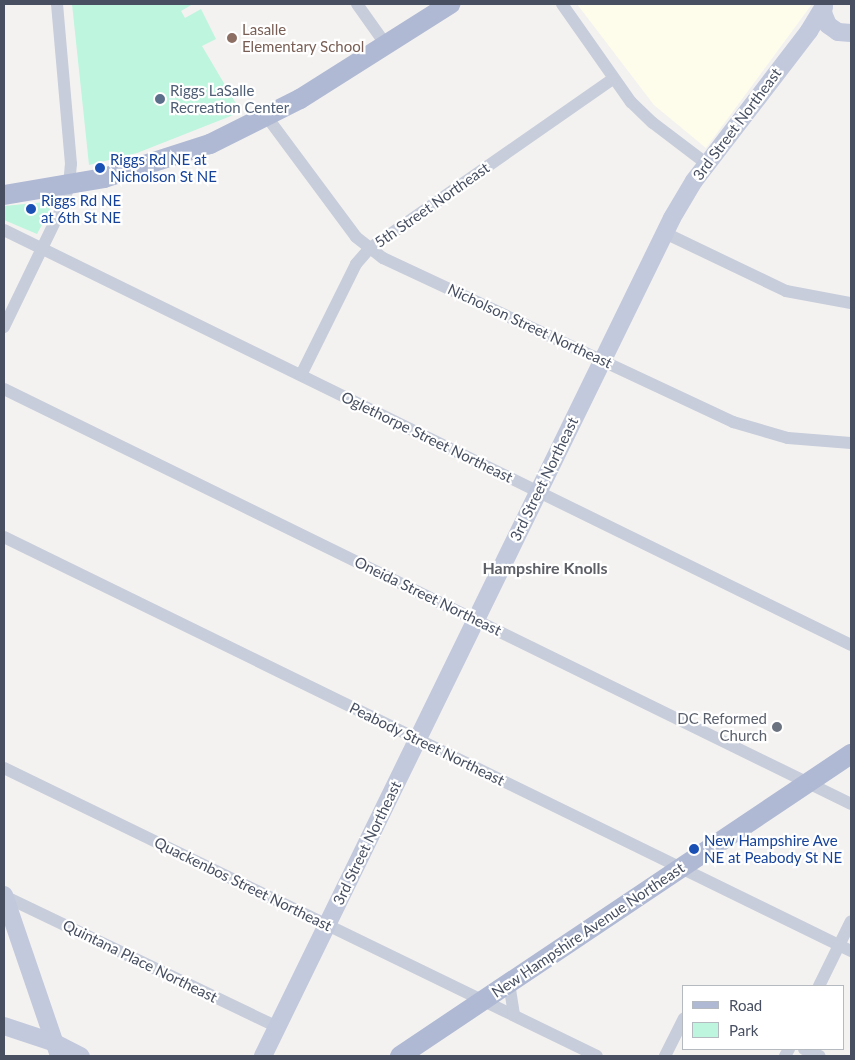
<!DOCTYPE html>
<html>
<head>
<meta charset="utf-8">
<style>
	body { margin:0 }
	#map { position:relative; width:855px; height:1060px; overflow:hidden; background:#f4f2f1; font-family:Lato,sans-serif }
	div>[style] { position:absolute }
	.commercial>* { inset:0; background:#fefdeb }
	.green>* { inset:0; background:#bdf5de }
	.street>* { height:12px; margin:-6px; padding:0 6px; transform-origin:6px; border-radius:6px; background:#c7cdda }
	.secondary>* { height:18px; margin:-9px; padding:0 9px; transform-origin:9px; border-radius:9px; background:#c2c9dc }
	.primary>* { height:20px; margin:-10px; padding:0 10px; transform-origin:10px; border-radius:10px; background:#afb9d3 }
	.dots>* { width:14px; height:14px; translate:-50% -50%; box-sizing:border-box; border:2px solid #fff; border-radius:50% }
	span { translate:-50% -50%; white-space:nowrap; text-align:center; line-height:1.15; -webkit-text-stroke:4.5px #fff; paint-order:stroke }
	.education-label { font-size:15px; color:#785e54 }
	.left { translate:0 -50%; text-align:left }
	.service-label { font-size:15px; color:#4e5e75 }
	.street-label { font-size:15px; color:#474f61 }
	.transit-label { font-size:15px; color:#164399 }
	.worship-label { font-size:15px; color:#5b616d }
	.right { translate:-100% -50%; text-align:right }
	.neighbourhood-label { font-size:16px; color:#5d5f67; font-weight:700 }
	.frame { position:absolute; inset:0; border:5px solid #474f61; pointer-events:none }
	.legend { position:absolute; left:682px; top:985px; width:162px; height:65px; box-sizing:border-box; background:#fff; border:1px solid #b5b9c0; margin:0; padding:6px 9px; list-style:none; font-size:15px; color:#474f61 }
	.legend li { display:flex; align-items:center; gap:10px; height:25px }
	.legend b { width:25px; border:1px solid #b5b9c0 }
</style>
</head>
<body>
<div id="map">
	<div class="commercial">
		<div style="clip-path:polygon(577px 4px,812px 4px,706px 148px,654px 105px)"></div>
	</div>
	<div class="green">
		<div style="clip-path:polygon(72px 4px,193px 4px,181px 11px,185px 18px,201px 9px,216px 39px,202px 46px,241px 112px,137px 153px,89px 165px)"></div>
		<div style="clip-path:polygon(46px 202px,51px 208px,37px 234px,4px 220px,4px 206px)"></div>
	</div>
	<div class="street">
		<div style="left:357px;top:4px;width:50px;rotate:54.7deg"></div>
		<div style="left:562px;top:4px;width:120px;rotate:54.9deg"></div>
		<div style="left:631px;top:102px;width:30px;rotate:44deg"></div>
		<div style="left:653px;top:123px;width:68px;rotate:37.2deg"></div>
		<div style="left:267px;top:117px;width:149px;rotate:53.4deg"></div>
		<div style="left:356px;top:237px;width:34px;rotate:38deg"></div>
		<div style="left:383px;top:258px;width:387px;rotate:25.1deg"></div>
		<div style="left:733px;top:422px;width:57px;rotate:16.2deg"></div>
		<div style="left:788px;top:438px;width:63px;rotate:4.5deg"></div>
		<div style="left:4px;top:230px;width:943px;rotate:26.1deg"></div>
		<div style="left:665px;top:233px;width:134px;rotate:25.6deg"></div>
		<div style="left:786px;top:291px;width:66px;rotate:10.5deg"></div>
		<div style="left:4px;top:327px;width:131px;rotate:-64.2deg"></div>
		<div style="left:61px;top:209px;width:24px;rotate:-71deg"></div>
		<div style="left:69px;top:186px;width:22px;rotate:-85deg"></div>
		<div style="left:71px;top:164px;width:161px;rotate:-95deg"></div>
		<div style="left:301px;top:375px;width:124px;rotate:-63.6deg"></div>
		<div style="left:356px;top:264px;width:20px;rotate:-49deg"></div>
		<div style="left:369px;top:249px;width:297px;rotate:-34.9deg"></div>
		<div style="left:4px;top:389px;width:943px;rotate:26.1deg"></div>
		<div style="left:4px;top:537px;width:943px;rotate:26.05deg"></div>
		<div style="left:4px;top:768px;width:659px;rotate:25.9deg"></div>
		<div style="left:4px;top:896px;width:303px;rotate:25.6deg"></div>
		<div style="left:509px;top:983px;width:32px;rotate:81deg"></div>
		<div style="left:819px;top:986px;width:72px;rotate:-63.8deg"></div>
		<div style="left:804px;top:1049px;width:17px;rotate:24deg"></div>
		<div style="left:665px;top:1056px;width:42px;rotate:-63.4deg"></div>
		<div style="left:785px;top:1056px;width:8px;rotate:-60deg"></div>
	</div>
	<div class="secondary">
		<div style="left:824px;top:4px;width:9px;rotate:96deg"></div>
		<div style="left:823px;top:13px;width:13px;rotate:67deg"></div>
		<div style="left:828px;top:25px;width:12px;rotate:35deg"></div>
		<div style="left:838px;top:32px;width:13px;rotate:4deg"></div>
		<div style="left:4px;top:895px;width:170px;rotate:71.1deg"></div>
		<div style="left:4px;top:1026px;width:54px;rotate:18.4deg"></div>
		<div style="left:55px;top:1043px;width:29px;rotate:27deg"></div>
		<div style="left:263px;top:1056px;width:932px;rotate:-63.98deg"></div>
		<div style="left:672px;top:218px;width:43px;rotate:-59.3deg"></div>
		<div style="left:694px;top:181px;width:189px;rotate:-52.5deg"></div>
		<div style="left:809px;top:31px;width:29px;rotate:-59deg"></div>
	</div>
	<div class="primary">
		<div style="left:4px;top:195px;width:101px;rotate:-9.6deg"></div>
		<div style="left:104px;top:178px;width:111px;rotate:-17.8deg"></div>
		<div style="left:210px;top:144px;width:101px;rotate:-26.6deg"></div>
		<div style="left:300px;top:99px;width:178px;rotate:-32.3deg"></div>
		<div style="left:400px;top:1056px;width:543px;rotate:-33.81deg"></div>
	</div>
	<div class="dots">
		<div style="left:232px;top:38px;background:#8d6e63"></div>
		<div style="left:160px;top:99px;background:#5c6f8a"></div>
		<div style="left:100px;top:168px;background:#1a4fb4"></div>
		<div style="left:31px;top:209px;background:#1a4fb4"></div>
		<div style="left:777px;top:727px;background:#6b7280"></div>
		<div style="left:694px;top:849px;background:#1a4fb4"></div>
	</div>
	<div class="education-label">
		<span class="left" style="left:242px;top:38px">Lasalle<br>Elementary School</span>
	</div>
	<div class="service-label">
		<span class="left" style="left:170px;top:99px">Riggs LaSalle<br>Recreation Center</span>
	</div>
	<div class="street-label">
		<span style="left:737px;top:124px;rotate:-53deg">3rd Street Northeast</span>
		<span style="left:432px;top:205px;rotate:-35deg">5th Street Northeast</span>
		<span style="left:530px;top:326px;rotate:25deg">Nicholson Street Northeast</span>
		<span style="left:427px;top:437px;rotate:26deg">Oglethorpe Street Northeast</span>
		<span style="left:544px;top:479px;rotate:-64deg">3rd Street Northeast</span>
		<span style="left:428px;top:596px;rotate:26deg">Oneida Street Northeast</span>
		<span style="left:427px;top:744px;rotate:26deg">Peabody Street Northeast</span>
		<span style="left:367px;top:843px;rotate:-64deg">3rd Street Northeast</span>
		<span style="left:243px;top:884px;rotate:26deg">Quackenbos Street Northeast</span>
		<span style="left:588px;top:930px;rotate:-34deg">New Hampshire Avenue Northeast</span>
		<span style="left:140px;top:961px;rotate:26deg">Quintana Place Northeast</span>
	</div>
	<div class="transit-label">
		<span class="left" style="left:110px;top:168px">Riggs Rd NE at<br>Nicholson St NE</span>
		<span class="left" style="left:41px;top:209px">Riggs Rd NE<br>at 6th St NE</span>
		<span class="left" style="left:704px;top:849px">New Hampshire Ave<br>NE at Peabody St NE</span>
	</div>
	<div class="worship-label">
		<span class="right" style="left:767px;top:727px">DC Reformed<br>Church</span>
	</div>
	<div class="neighbourhood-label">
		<span style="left:545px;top:568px">Hampshire Knolls</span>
	</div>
	<div class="frame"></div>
	<ul class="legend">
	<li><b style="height:6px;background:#afb9d3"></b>Road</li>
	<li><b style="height:14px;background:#bdf5de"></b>Park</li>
	</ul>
</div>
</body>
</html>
